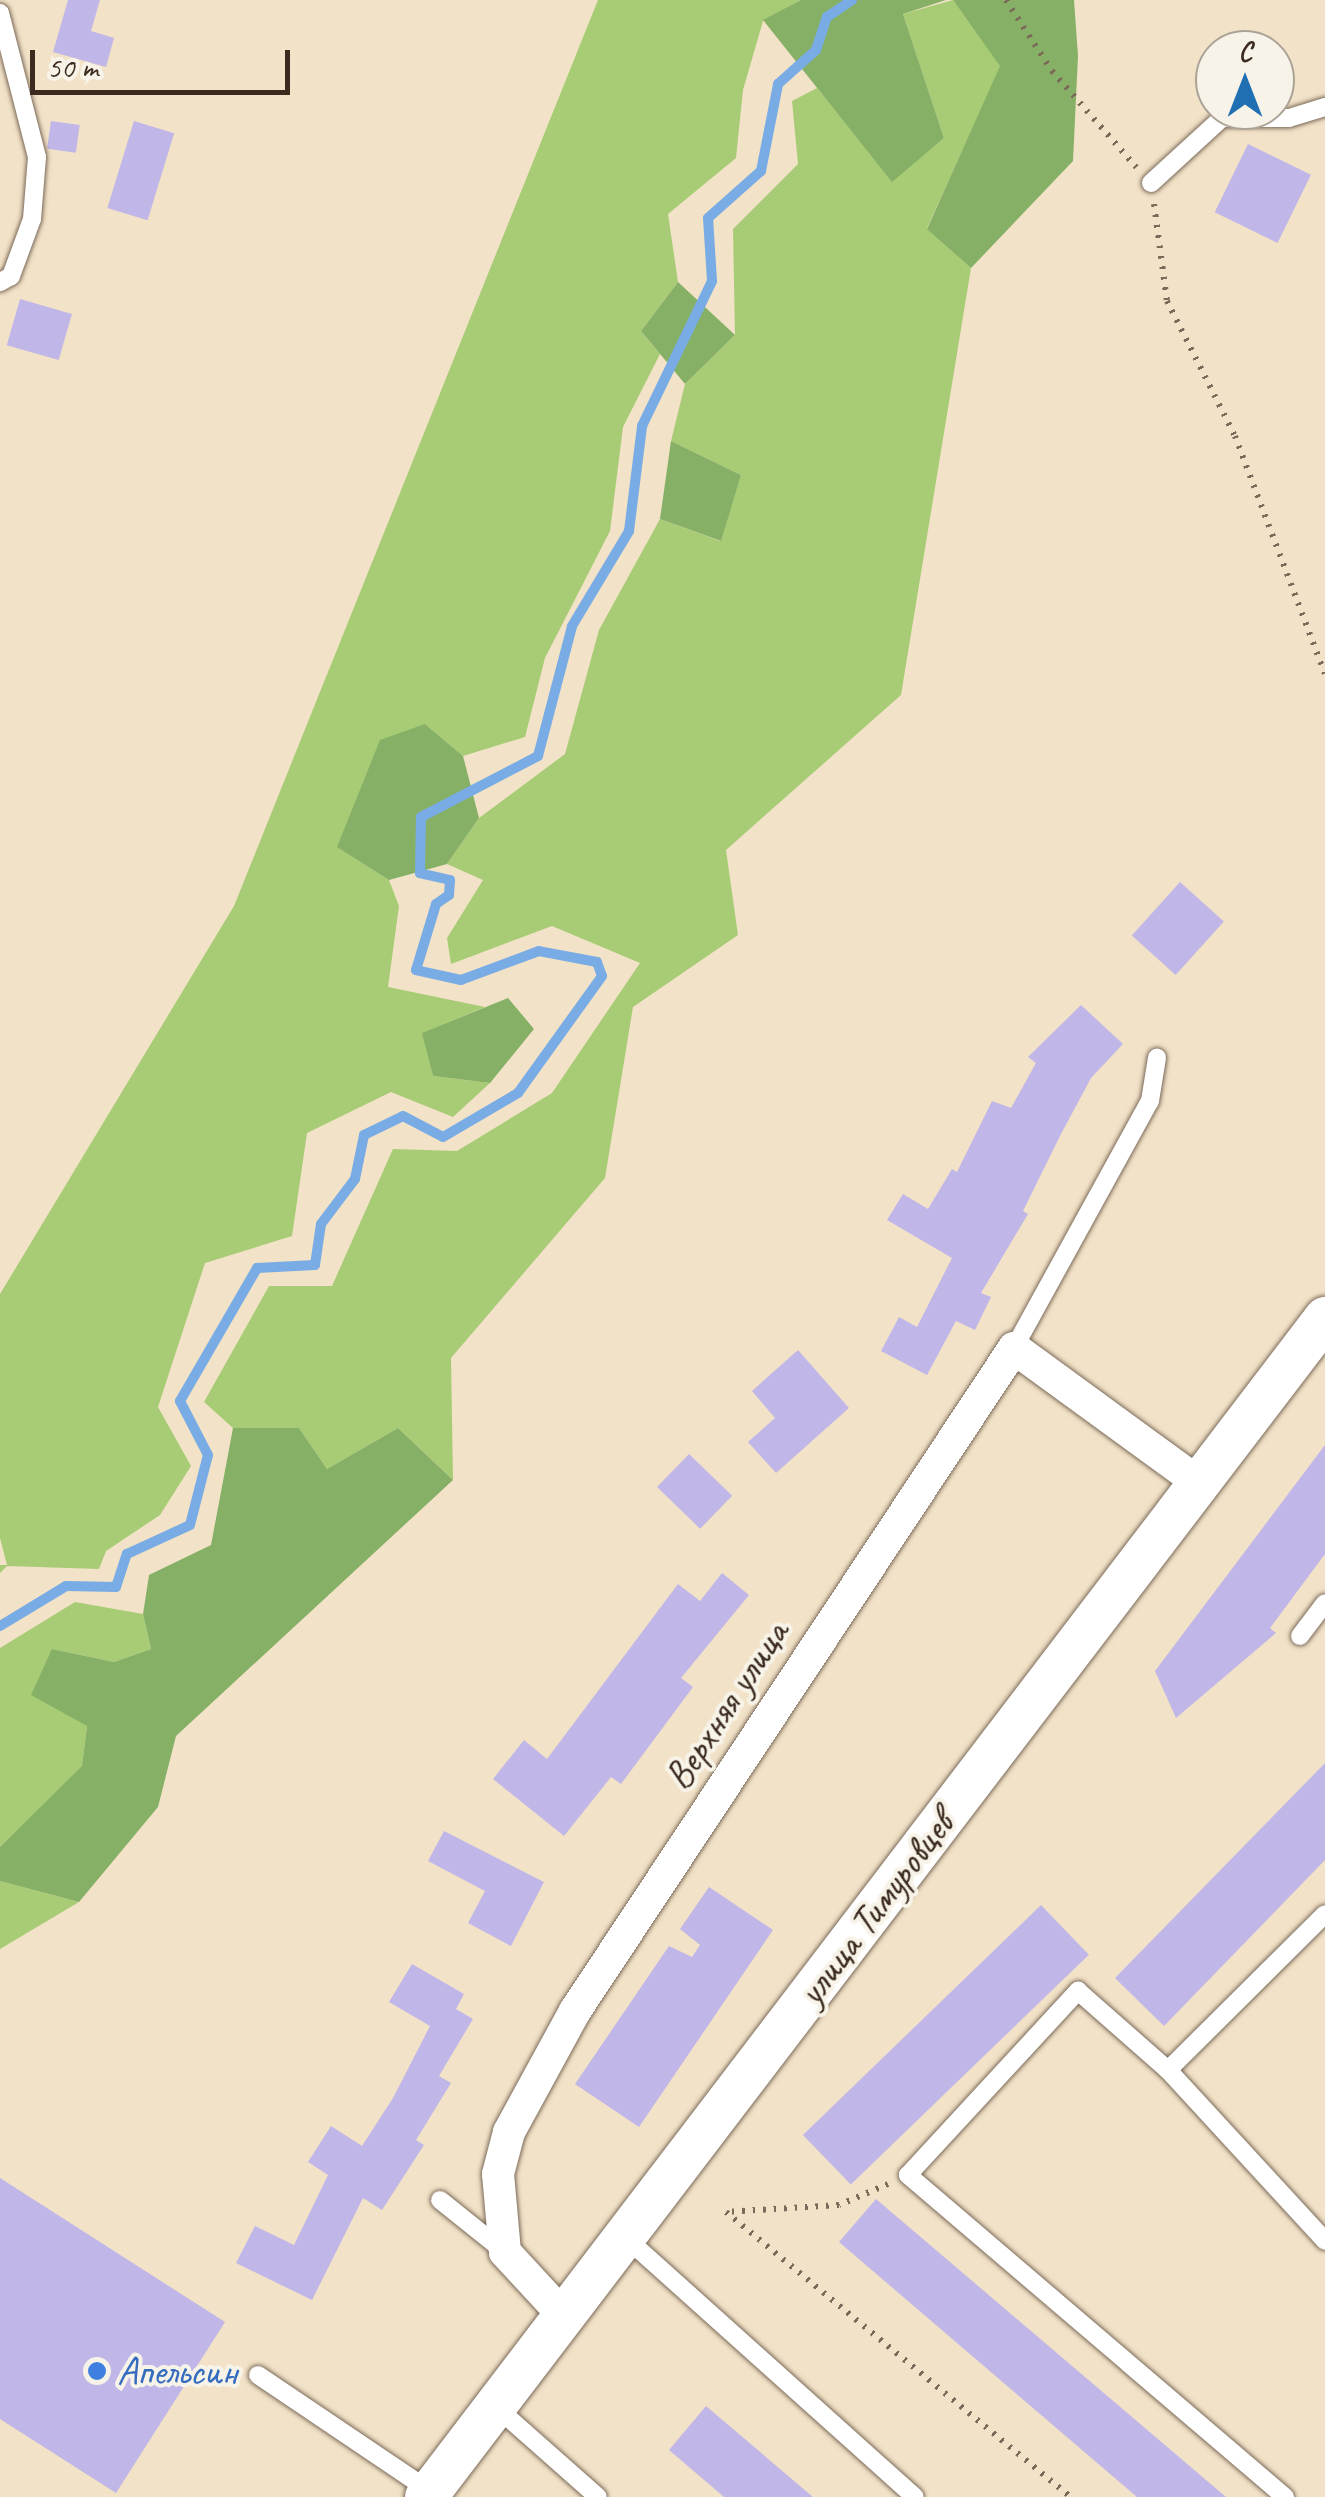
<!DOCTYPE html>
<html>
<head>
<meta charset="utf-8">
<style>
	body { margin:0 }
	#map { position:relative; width:1325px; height:2497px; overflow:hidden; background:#f2e2c7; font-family:Caveat,sans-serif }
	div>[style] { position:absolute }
	.green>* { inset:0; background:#a8cc75 }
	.forest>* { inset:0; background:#86b066 }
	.stream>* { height:10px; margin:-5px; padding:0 5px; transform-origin:5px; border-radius:5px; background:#79ace5 }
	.building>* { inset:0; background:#c0b6e8; transform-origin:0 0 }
	.path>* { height:6px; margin-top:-3px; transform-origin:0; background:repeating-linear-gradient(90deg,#7b6a59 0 2.5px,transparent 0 10.5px) }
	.roads { filter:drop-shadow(0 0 2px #7b6a59) drop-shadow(0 0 2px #7b6a59) }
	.service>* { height:18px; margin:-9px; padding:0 9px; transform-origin:9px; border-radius:9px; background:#fff }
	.minor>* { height:32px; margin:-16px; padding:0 16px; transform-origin:16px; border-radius:16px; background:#fff }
	.tertiary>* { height:42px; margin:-21px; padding:0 21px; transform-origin:21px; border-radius:21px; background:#fff }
	.dots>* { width:28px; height:28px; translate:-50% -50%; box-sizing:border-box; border:5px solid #f7f3e8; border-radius:50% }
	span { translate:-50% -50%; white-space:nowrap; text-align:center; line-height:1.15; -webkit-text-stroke:8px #f7f3e8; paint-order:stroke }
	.street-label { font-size:40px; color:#3b2a1e }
	.shop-label { font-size:40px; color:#366cbe }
	.left { translate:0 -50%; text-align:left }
	.north { position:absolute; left:1195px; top:30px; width:100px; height:100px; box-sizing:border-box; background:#f7f3e8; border:2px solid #aca397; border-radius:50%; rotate:0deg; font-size:28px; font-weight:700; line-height:40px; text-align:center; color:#3b2a1e }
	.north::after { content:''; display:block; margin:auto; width:35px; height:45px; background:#1f6fb2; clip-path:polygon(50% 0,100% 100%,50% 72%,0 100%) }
	.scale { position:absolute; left:30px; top:50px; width:260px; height:45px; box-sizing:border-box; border:5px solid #3b2a1e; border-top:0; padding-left:12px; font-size:30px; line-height:35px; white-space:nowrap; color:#3b2a1e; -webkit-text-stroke:8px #f7f3e8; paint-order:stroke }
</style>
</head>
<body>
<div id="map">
	<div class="green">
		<div style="clip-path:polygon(598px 0,801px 0,763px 21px,743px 90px,736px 158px,668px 214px,678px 282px,641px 331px,660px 354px,623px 427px,610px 531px,545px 658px,525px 737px,463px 756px,425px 724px,338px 847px,389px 880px,399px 906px,388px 987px,485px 1007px,423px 1033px,433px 1076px,490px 1083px,453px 1117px,391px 1092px,307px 1133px,292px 1236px,205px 1263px,158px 1407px,191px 1466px,160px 1515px,106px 1551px,99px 1569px,7px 1566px,0 1573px,0 1565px,7px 1565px,0 1538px,0 1294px,234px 906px)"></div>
		<div style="clip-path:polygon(953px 0,1001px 66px,927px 228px,971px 268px,901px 695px,726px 850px,738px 935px,633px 1007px,605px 1178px,451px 1358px,453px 1480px,398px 1428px,327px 1469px,299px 1428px,233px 1428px,204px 1402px,269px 1286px,332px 1286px,393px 1149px,457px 1151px,552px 1093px,640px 963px,552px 926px,451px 964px,447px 938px,483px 880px,447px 864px,479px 818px,565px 754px,599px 630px,660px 519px,720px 541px,741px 475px,671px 441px,685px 384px,735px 335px,733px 229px,798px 164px,792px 101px,817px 88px,892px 181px,944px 138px,903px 14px)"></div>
		<div style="clip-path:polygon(75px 1602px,143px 1614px,151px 1649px,114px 1662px,52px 1649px,87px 1726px,82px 1767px,0 1847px,0 1648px)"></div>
		<div style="clip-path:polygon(0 1881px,79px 1902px,0 1949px)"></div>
	</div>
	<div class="forest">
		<div style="clip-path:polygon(801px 0,946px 0,903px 14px,944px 138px,892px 182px,763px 20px)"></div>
		<div style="clip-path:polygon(953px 0,1074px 0,1078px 56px,1073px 161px,971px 268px,927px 229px,1000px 66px)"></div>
		<div style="clip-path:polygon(678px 282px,735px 335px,685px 384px,641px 331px)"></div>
		<div style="clip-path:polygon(671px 441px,741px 475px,721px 541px,660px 519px)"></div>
		<div style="clip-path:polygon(425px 724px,463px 756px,479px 818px,447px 864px,389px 880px,337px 847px,380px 740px)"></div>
		<div style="clip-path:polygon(508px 998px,534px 1029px,490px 1083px,433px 1076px,422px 1033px)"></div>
		<div style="clip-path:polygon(233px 1428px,299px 1428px,327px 1469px,398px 1428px,453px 1480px,176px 1736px,158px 1807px,79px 1902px,0 1881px,0 1847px,82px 1766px,87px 1726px,31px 1695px,52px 1649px,114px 1662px,151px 1649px,143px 1614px,149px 1575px,211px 1545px)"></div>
	</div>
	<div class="stream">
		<div style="left:0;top:1626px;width:77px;rotate:-31.2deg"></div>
		<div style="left:66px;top:1586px;width:50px;rotate:1.1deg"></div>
		<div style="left:116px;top:1587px;width:35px;rotate:-72deg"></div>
		<div style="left:127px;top:1554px;width:69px;rotate:-24.7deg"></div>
		<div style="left:190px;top:1525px;width:72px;rotate:-75.6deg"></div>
		<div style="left:208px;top:1455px;width:61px;rotate:-117.4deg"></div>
		<div style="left:180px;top:1401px;width:154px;rotate:-59.9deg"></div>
		<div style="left:257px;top:1268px;width:58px;rotate:-3deg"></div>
		<div style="left:315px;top:1265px;width:41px;rotate:-81.7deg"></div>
		<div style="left:321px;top:1224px;width:56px;rotate:-52.9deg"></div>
		<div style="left:355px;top:1179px;width:45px;rotate:-78.4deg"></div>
		<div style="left:364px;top:1135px;width:43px;rotate:-26deg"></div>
		<div style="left:403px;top:1116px;width:45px;rotate:27.7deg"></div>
		<div style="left:443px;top:1137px;width:87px;rotate:-30.4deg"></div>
		<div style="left:518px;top:1093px;width:144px;rotate:-54.3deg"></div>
		<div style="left:602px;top:976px;width:15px;rotate:-110deg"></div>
		<div style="left:597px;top:962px;width:59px;rotate:-169.3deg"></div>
		<div style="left:539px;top:951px;width:83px;rotate:159.6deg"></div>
		<div style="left:461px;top:980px;width:46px;rotate:-167.5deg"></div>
		<div style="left:416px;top:970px;width:69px;rotate:-73.1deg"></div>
		<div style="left:436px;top:904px;width:16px;rotate:-35deg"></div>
		<div style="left:449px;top:895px;width:15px;rotate:-86deg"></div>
		<div style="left:450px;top:880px;width:31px;rotate:-167deg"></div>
		<div style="left:420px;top:873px;width:56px;rotate:-89deg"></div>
		<div style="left:421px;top:817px;width:132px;rotate:-27.5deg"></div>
		<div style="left:538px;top:756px;width:134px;rotate:-75.3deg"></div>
		<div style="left:572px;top:626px;width:111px;rotate:-59deg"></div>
		<div style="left:629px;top:531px;width:106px;rotate:-82.9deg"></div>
		<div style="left:642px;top:426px;width:161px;rotate:-64.2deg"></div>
		<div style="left:712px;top:281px;width:63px;rotate:-93.6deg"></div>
		<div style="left:708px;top:218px;width:71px;rotate:-41.6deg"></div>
		<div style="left:761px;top:171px;width:89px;rotate:-78.9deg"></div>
		<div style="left:778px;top:84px;width:51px;rotate:-41.8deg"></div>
		<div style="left:816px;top:50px;width:35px;rotate:-72deg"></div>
		<div style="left:827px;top:17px;width:30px;rotate:-34deg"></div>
	</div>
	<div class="building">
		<div style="clip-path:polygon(68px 0,100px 0,91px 31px,114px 38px,106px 67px,53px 52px)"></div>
		<div style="left:51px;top:121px;width:29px;height:28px;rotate:8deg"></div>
		<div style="left:134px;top:121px;width:42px;height:91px;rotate:17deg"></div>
		<div style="left:1248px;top:144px;width:70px;height:76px;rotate:26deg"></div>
		<div style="left:20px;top:299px;width:54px;height:48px;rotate:16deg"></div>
		<div style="left:1180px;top:882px;width:59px;height:72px;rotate:42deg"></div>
		<div style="clip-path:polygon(1081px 1005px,1123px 1044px,1091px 1078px,1061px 1134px,1023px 1211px,1028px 1214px,981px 1293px,991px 1297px,975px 1330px,956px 1321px,927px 1375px,881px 1351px,899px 1317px,917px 1327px,952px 1258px,887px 1220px,903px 1194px,928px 1209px,952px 1169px,957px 1172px,992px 1101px,1011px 1108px,1036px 1063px,1028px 1057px)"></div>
		<div style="clip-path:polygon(798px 1350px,849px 1408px,776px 1473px,748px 1442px,775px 1418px,752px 1391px)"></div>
		<div style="clip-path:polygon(1325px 1445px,1325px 1554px,1270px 1628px,1276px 1633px,1176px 1718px,1155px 1671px)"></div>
		<div style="left:689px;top:1454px;width:60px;height:46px;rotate:44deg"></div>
		<div style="clip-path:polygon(722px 1573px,749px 1595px,681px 1678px,693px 1687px,621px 1784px,611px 1777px,564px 1836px,493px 1779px,524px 1740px,547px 1759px,678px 1584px,700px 1601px)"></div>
		<div style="clip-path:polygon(1325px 1763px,1325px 1860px,1164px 2026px,1115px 1978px)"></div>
		<div style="clip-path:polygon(444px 1831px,544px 1882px,511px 1946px,468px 1923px,485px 1891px,428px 1861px)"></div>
		<div style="clip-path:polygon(709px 1887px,773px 1930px,639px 2127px,575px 2084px,669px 1946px,692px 1957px,700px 1945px,680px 1929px)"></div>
		<div style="left:1041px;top:1905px;width:69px;height:331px;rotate:46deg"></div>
		<div style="clip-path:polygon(412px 1964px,464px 1994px,456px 2009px,473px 2019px,439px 2076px,451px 2083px,416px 2140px,424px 2145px,382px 2210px,363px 2198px,312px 2300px,236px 2263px,255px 2226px,294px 2245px,328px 2175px,308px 2162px,331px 2126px,362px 2146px,393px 2098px,430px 2026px,389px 2002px)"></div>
		<div style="clip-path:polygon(0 2178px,225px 2322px,116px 2493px,0 2419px)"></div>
		<div style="clip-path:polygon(876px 2199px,1226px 2497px,1137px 2497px,839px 2242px)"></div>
		<div style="clip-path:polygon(706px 2406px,813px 2497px,724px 2497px,669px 2450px)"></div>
	</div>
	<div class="path">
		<div style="left:1006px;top:0;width:85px;rotate:57.1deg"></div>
		<div style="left:1052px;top:71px;width:128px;rotate:48.8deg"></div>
		<div style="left:1154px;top:204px;width:98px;rotate:82.4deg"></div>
		<div style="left:1167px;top:301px;width:151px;rotate:63.3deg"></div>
		<div style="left:1235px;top:436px;width:254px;rotate:69.3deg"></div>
		<div style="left:888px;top:2184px;width:53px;rotate:156.8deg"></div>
		<div style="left:839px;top:2205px;width:113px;rotate:176.5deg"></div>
		<div style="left:726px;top:2212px;width:447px;rotate:39.6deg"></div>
	</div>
	<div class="roads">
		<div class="service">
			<div style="left:0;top:13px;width:149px;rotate:75.6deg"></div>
			<div style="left:37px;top:157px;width:62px;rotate:94.6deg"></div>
			<div style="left:32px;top:219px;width:61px;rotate:110.2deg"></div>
			<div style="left:11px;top:276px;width:13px;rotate:151deg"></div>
			<div style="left:1151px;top:183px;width:96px;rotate:-42.5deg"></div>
			<div style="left:1222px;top:118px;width:67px"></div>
			<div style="left:1289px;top:118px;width:38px;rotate:-17deg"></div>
			<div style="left:1014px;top:1348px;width:282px;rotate:-61.2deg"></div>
			<div style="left:1150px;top:1101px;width:44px;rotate:-80.8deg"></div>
			<div style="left:1300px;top:1636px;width:41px;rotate:-52.9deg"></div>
			<div style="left:1168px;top:2070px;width:221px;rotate:-44.8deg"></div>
			<div style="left:440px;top:2200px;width:83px;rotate:38.7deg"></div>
			<div style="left:625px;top:2237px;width:389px;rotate:41.9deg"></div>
			<div style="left:258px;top:2375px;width:207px;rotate:34deg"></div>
			<div style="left:495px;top:2406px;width:137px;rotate:41.5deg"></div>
			<div style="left:1285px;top:2497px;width:496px;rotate:-139.5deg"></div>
			<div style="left:908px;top:2175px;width:251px;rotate:-47.3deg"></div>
			<div style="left:1078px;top:1991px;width:120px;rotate:41.3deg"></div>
			<div style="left:1168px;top:2070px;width:232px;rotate:47.4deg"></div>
		</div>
		<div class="minor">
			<div style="left:564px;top:2316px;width:87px;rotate:-132.7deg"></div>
			<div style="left:505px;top:2252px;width:78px;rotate:-95.1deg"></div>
			<div style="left:498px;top:2174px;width:43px;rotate:-75.3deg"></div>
			<div style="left:509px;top:2132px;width:138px;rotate:-61.4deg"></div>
			<div style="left:575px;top:2011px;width:795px;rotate:-56.49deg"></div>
			<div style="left:1014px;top:1348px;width:229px;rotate:36.1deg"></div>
		</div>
		<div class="tertiary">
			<div style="left:426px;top:2497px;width:1483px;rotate:-52.67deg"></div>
		</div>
	</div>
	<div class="dots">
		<div style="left:97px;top:2371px;background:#3f7fe0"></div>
	</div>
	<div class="street-label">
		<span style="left:726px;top:1705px;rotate:-57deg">Верхняя улица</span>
		<span style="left:875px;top:1908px;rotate:-53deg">улица Тимуровцев</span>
	</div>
	<div class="shop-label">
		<span class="left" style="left:117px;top:2371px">Апельсин</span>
	</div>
	<div class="north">С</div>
	<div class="scale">50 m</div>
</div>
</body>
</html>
